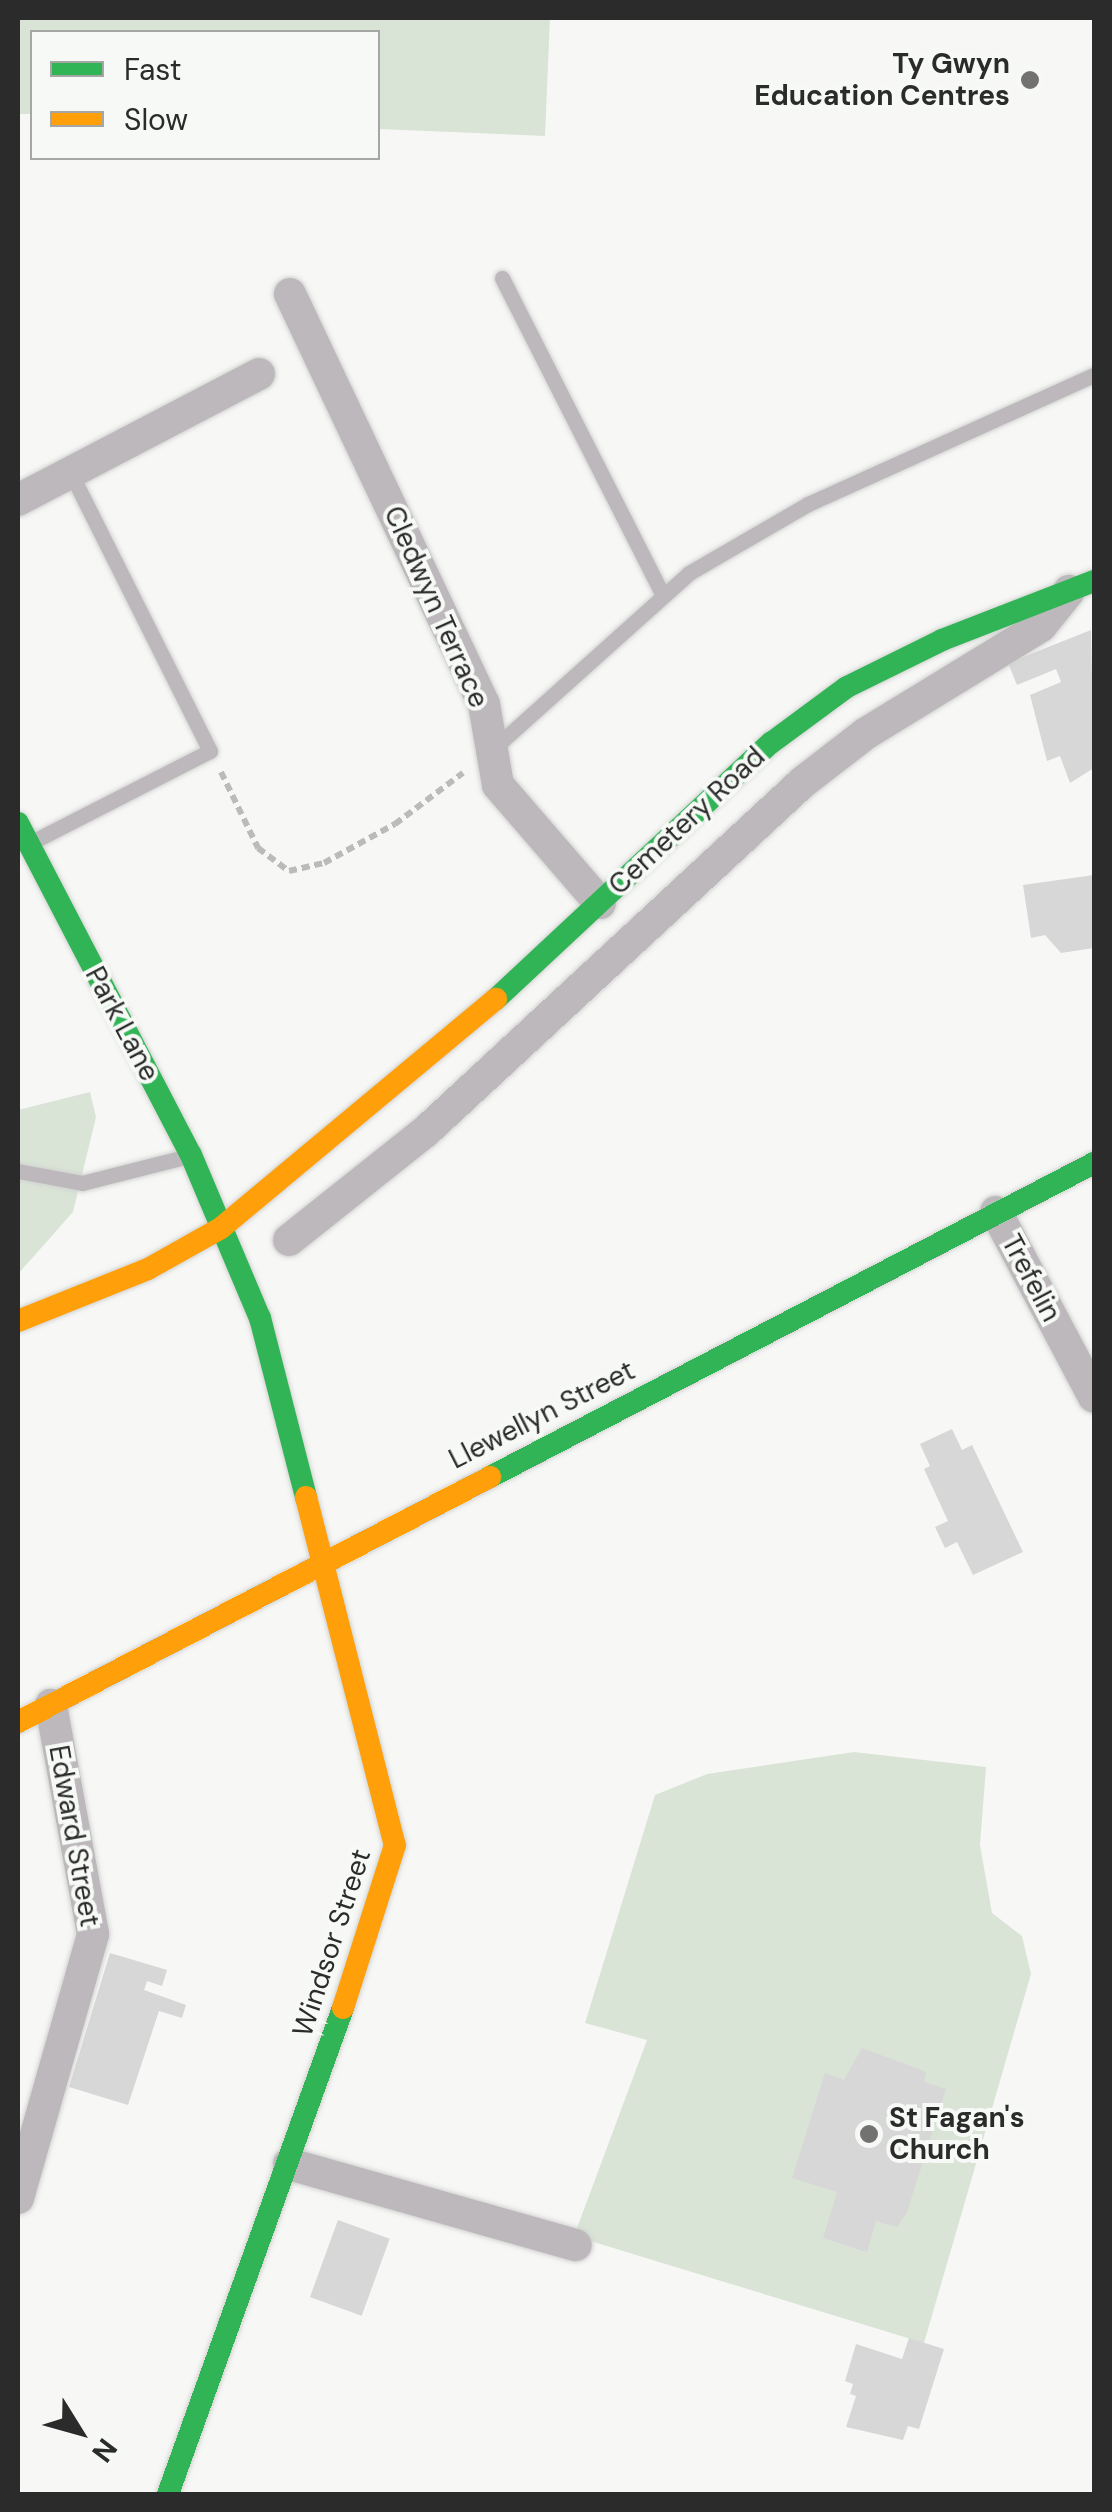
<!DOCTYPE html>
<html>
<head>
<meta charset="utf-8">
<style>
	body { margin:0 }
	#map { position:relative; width:1112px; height:2512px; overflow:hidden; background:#f7f8f6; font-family:"DM Sans",sans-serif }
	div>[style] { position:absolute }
	.green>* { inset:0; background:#d9e4d6 }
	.building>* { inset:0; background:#d6d7d6; transform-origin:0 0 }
	.path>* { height:6px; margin-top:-3px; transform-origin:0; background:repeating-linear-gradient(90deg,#bcbabb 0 8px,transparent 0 13px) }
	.roads { filter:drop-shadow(0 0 2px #d2d3d1) drop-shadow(0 0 2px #d2d3d1) }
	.lane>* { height:15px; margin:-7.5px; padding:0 7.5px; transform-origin:7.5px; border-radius:7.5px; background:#bcb8bb }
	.street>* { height:32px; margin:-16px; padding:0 16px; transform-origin:16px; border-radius:16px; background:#bcb8bb }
	.fast>* { height:22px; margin:-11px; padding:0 11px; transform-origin:11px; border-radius:11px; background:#30b455 }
	.slow>* { height:22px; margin:-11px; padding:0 11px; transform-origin:11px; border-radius:11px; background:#ff9f0a }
	.dots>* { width:28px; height:28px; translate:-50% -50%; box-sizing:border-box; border:5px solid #f6f9f5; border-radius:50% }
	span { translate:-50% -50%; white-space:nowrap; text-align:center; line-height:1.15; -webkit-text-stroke:8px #f6f9f5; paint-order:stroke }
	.poi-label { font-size:28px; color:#2a2b2a; font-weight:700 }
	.right { translate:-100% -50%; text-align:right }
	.left { translate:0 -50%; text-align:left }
	.street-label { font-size:28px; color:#2a2b2a }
	.frame { position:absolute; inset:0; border:20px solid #2a2b2a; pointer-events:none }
	.legend { position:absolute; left:30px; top:30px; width:350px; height:130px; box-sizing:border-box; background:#f6f9f5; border:2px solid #a4a7a4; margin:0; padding:12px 18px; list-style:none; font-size:30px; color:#2a2b2a }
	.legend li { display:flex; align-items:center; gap:20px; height:50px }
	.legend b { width:50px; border:2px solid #a4a7a4 }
	.north { position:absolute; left:30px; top:2382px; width:100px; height:100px; -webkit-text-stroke:8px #f6f9f5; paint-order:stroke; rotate:127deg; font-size:28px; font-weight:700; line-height:40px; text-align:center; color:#2a2b2a }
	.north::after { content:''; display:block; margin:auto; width:35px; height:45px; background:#2a2b2a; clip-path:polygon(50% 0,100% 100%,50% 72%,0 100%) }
</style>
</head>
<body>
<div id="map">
	<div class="green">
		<div style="clip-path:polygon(18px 18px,550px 18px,545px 136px,378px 129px,378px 32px,32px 32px,32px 114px,18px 114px)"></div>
		<div style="clip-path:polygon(90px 1092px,96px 1117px,73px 1212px,18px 1274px,18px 1110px)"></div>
		<div style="clip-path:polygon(854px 1752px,986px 1767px,980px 1845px,992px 1913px,1022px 1936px,1031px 1974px,924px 2343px,574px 2236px,647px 2040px,585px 2023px,655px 1795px,707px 1774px)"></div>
	</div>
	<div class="building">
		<div style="clip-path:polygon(1091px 630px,1094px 768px,1070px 783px,1060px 756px,1047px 761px,1030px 695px,1061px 682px,1056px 669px,1017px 685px,1008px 663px)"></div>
		<div style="clip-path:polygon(1094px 875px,1094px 948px,1061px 953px,1045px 935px,1031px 938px,1023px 885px)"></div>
		<div style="clip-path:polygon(952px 1429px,962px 1450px,972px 1445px,1023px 1552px,973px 1575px,957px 1542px,945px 1548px,935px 1527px,948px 1521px,924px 1469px,930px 1466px,920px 1444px)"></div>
		<div style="clip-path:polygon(110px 1953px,167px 1970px,162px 1986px,147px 1981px,144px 1990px,186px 2005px,182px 2018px,159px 2011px,128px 2105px,69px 2087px)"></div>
		<div style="clip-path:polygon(862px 2048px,926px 2072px,924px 2082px,946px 2089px,907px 2212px,897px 2227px,876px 2221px,867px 2252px,823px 2238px,837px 2192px,792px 2178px,825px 2073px,844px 2080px)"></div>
		<div style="left:338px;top:2220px;width:55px;height:82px;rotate:20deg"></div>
		<div style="clip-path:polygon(909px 2338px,944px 2349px,919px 2429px,908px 2426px,903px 2440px,846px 2427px,856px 2396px,850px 2394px,853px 2384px,845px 2381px,856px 2344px,902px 2359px)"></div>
	</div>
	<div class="path">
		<div style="left:221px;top:772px;width:85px;rotate:64deg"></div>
		<div style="left:258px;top:848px;width:39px;rotate:37deg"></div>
		<div style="left:289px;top:871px;width:36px;rotate:-13deg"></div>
		<div style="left:324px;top:863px;width:81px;rotate:-28.8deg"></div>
		<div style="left:395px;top:824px;width:85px;rotate:-36.9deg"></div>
	</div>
	<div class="roads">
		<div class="lane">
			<div style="left:502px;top:278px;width:353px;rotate:63.1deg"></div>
			<div style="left:493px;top:749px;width:263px;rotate:-41.9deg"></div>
			<div style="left:689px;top:573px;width:138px;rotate:-30.1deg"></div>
			<div style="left:808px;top:504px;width:314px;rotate:-24.3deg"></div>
			<div style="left:32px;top:842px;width:200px;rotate:-27.1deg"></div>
			<div style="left:210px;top:751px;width:312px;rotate:-116.6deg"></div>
			<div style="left:18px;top:1171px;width:65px;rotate:10.6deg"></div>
			<div style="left:82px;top:1183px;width:110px;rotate:-14.2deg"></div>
		</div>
		<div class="street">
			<div style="left:290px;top:294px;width:454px;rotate:64.7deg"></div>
			<div style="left:484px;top:704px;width:82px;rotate:80.2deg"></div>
			<div style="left:498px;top:785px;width:156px;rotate:49.2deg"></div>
			<div style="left:18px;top:500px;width:272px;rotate:-27.6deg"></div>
			<div style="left:996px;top:1212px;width:209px;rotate:62.1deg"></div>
			<div style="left:289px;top:1240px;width:174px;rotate:-38.5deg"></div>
			<div style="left:425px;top:1132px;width:515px;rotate:-42.8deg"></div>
			<div style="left:803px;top:782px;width:78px;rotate:-37.7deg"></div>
			<div style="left:865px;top:734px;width:206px;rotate:-31.5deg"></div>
			<div style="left:1041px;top:626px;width:45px;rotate:-51.3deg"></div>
			<div style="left:289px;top:2164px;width:298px;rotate:15.8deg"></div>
			<div style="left:18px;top:2198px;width:274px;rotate:-74.1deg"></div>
			<div style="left:93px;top:1934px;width:233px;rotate:-100.4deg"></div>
		</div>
		<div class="fast">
			<div style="left:18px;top:823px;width:374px;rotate:62.5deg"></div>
			<div style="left:191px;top:1155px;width:177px;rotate:67.1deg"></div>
			<div style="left:260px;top:1318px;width:185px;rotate:75.6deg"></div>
			<div style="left:496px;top:999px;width:376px;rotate:-43deg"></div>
			<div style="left:771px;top:743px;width:94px;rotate:-36.4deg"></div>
			<div style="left:847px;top:687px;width:106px;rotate:-26.3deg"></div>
			<div style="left:942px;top:640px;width:163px;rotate:-21.2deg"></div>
			<div style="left:490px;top:1477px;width:681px;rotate:-27.47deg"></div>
			<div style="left:168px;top:2494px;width:517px;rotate:-70.2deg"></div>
		</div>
		<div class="slow">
			<div style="left:18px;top:1321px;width:140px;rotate:-21.8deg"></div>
			<div style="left:148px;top:1269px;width:84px;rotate:-29.3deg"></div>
			<div style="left:221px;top:1228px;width:358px;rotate:-39.8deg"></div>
			<div style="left:306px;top:1497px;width:359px;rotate:75.7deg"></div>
			<div style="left:395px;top:1845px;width:171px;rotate:107.7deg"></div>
			<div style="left:18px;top:1722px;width:532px;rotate:-27.43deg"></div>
		</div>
	</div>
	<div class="dots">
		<div style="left:1030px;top:80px;background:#727371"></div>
		<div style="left:869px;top:2134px;background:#727371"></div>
	</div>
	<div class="poi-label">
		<span class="right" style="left:1010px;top:80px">Ty Gwyn<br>Education Centres</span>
		<span class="left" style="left:889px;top:2134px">St Fagan's<br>Church</span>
	</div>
	<div class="street-label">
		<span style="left:436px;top:607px;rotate:66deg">Cledwyn Terrace</span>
		<span style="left:687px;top:821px;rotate:-43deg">Cemetery Road</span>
		<span style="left:122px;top:1024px;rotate:62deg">Park Lane</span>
		<span style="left:1031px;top:1278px;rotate:62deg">Trefelin</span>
		<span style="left:542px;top:1415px;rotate:-27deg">Llewellyn Street</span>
		<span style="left:74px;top:1836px;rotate:80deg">Edward Street</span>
		<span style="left:332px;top:1943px;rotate:-72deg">Windsor Street</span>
	</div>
	<div class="frame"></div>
	<ul class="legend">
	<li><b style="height:12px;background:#30b455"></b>Fast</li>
	<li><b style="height:12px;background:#ff9f0a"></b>Slow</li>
	</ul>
	<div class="north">N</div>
</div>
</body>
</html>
